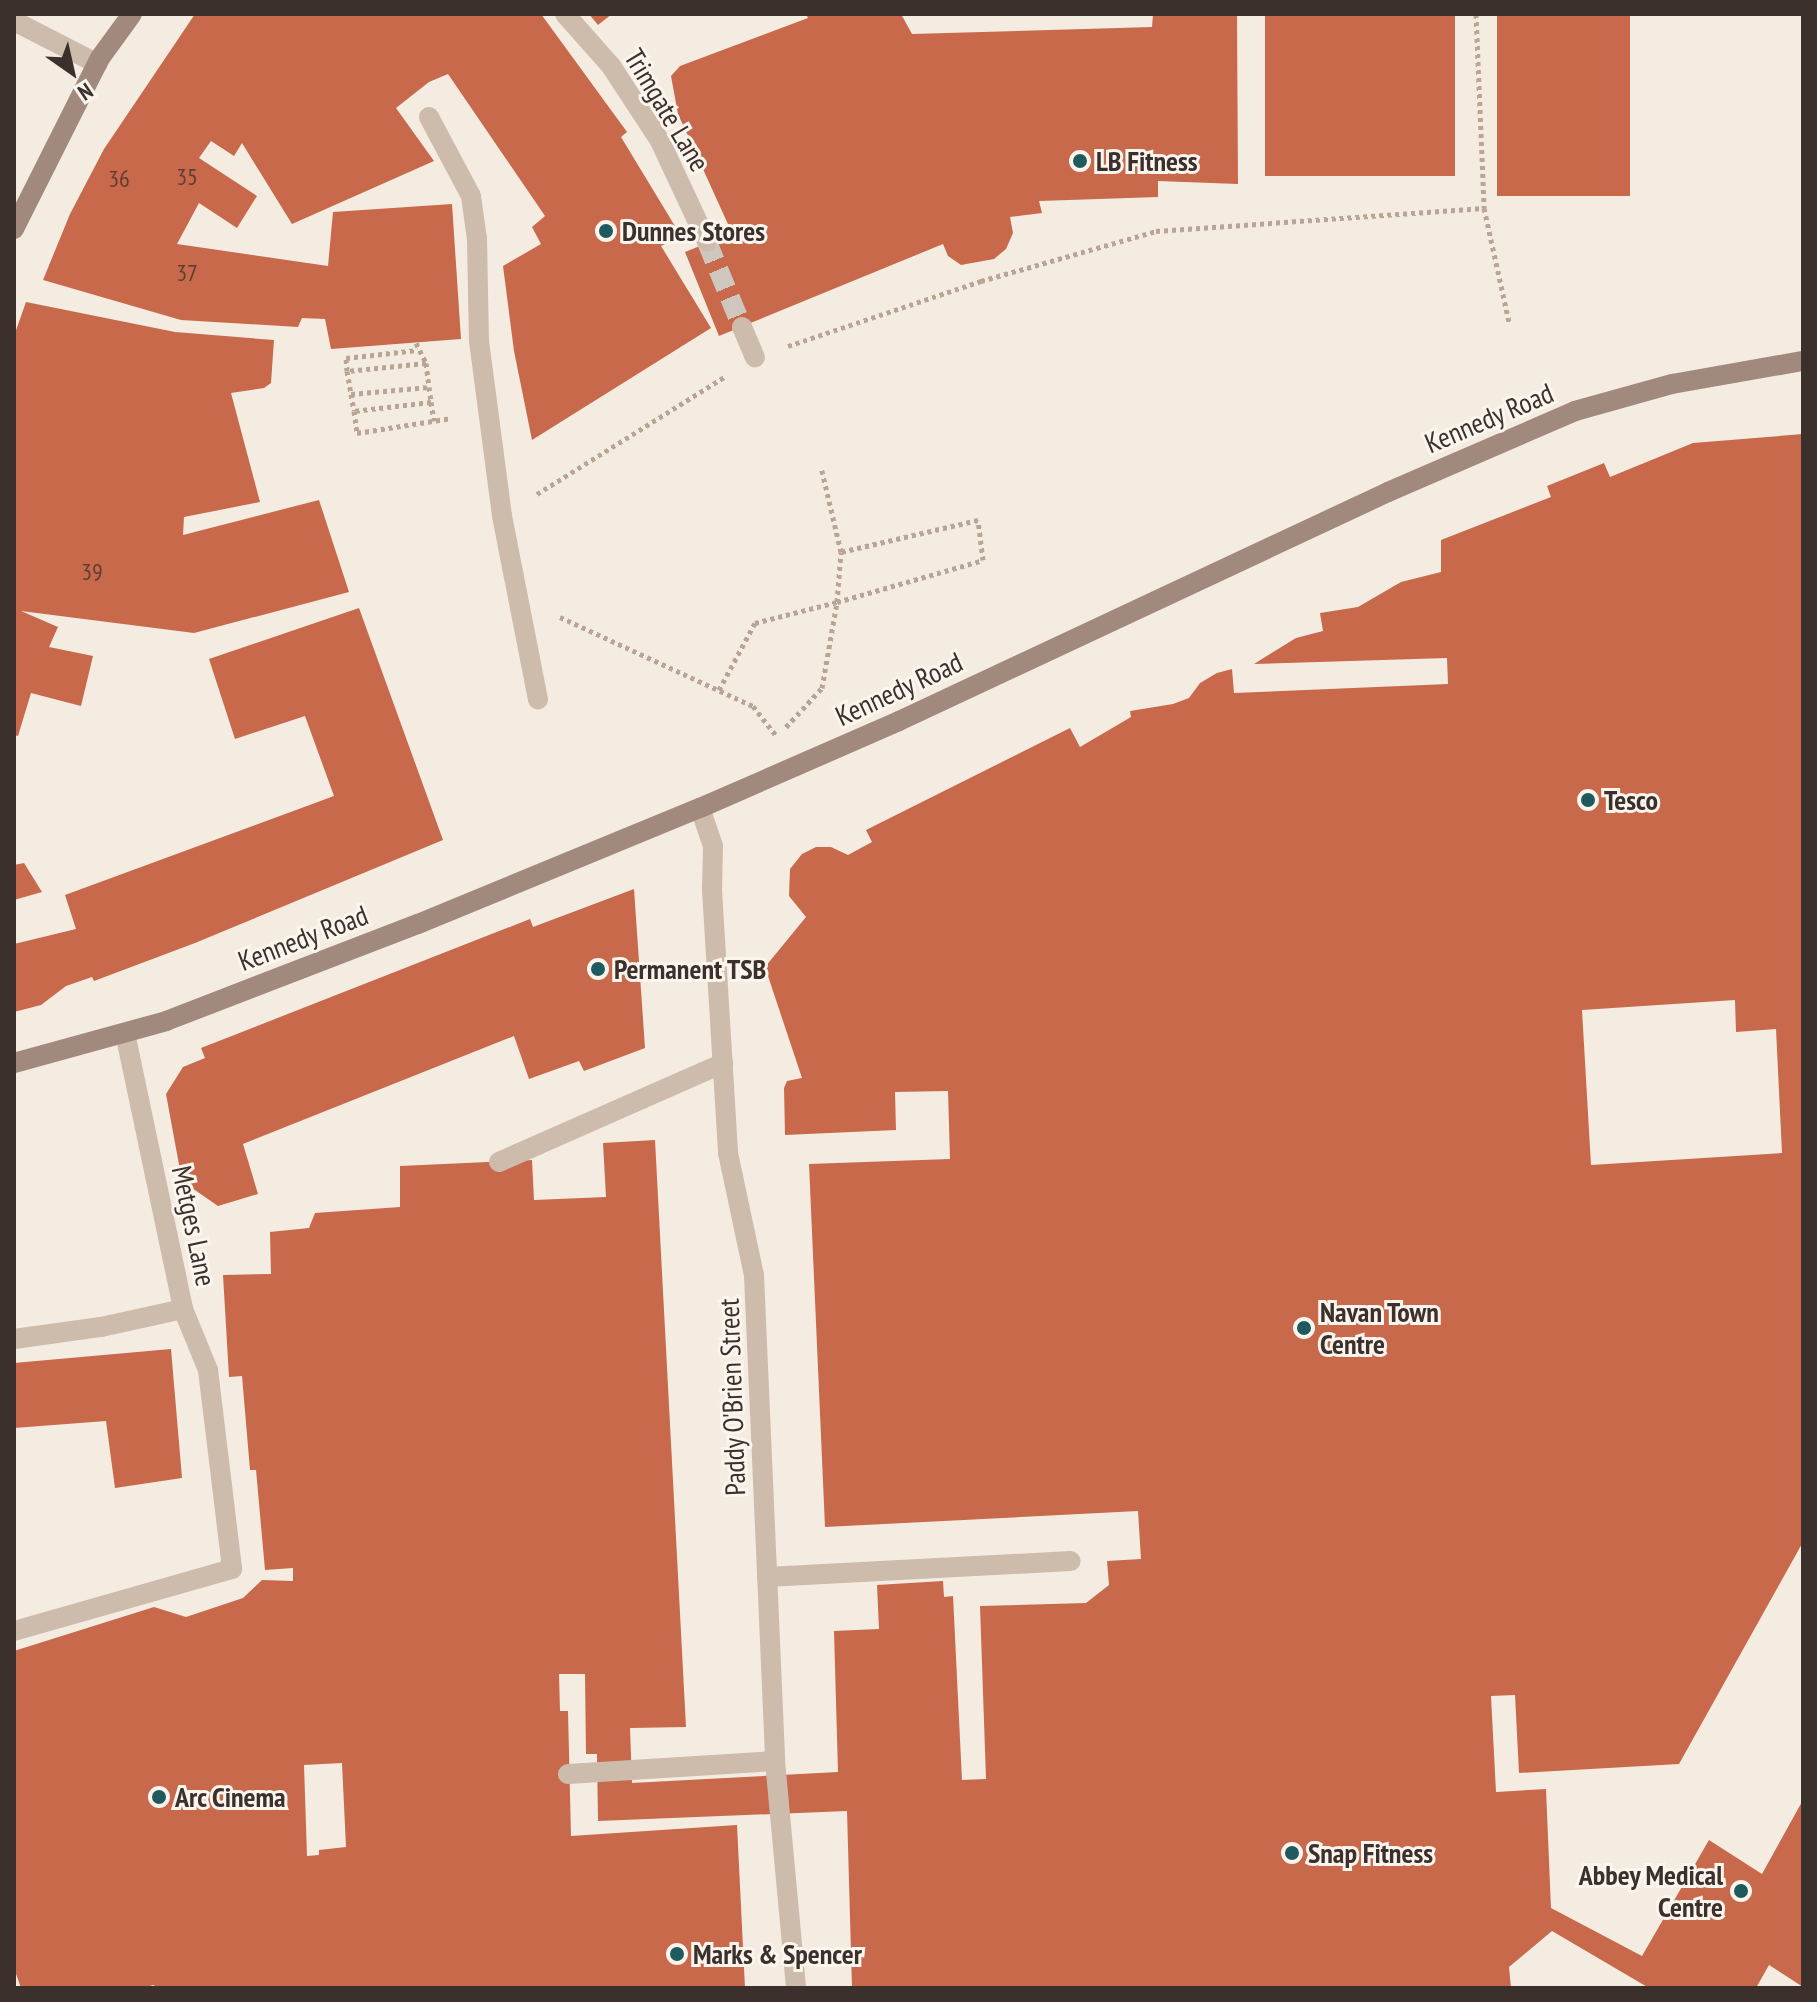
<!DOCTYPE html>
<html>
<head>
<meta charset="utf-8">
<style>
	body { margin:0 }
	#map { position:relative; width:1817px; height:2002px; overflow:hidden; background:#f4ebe1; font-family:"PT Sans Narrow",sans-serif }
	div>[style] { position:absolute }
	.building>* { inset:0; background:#c8694b; transform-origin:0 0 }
	.street-tunnel>* { height:20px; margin-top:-10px; transform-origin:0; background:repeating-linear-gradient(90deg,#cfc6bd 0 20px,transparent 0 30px) }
	.path>* { height:5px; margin-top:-2.5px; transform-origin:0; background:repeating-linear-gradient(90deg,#b9a596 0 4px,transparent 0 8px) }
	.lane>* { height:20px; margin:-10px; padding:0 10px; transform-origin:10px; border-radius:10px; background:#cdbbac }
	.street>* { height:20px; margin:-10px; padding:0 10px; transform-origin:10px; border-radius:10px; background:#cdbbac }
	.secondary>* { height:20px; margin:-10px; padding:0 10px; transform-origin:10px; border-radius:10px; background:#a18a7d }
	.dots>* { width:22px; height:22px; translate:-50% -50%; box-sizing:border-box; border:4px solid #fbf5ee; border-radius:50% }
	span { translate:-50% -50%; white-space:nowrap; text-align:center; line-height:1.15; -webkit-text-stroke:6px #fbf5ee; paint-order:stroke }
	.number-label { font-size:24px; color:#5e3e33 }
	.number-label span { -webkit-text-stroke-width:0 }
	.street-label { font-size:28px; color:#3b302b }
	.poi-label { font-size:28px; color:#3b302b; font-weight:700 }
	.left { translate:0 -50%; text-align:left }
	.right { translate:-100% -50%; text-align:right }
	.frame { position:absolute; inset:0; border:16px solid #3b302b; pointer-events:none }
	.north { position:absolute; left:32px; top:32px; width:80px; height:80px; -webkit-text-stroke:6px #fbf5ee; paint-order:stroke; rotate:146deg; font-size:22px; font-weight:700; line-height:32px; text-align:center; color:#3b302b }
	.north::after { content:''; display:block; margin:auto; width:28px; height:36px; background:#3b302b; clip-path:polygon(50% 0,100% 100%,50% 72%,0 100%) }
</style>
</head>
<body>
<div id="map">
	<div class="building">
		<div style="clip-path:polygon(195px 14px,541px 14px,627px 132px,621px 137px,681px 236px,661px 246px,711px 328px,532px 440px,514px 351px,503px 266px,541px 244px,532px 227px,545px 216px,448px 74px,429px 82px,396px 108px,434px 161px,292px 224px,242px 143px,234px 156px,211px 141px,199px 158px,257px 196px,237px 228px,199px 203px,177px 244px,328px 266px,333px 212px,452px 204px,461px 339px,331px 349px,325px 319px,302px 318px,298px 327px,181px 320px,43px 280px,70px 214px,104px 149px)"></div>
		<div style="clip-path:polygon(589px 14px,612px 14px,598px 25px)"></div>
		<div style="clip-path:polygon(806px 14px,901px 14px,912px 34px,1152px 27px,1153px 14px,1237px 14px,1238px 184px,1158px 181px,1158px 197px,1039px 201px,1042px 213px,1010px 217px,1013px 233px,1006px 249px,994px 259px,961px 265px,948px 256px,943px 244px,719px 336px,685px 252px,732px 233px,678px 114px,671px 76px,680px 66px,808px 18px)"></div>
		<div style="left:1265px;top:14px;width:190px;height:162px"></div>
		<div style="left:1497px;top:14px;width:133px;height:182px"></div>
		<div style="clip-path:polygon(26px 302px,175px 332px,274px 340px,271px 383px,264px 388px,231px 393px,260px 502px,184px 517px,183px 535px,319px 500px,349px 592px,194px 633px,21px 611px,58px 627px,49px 647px,93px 656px,81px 706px,31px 693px,18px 736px,14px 735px,14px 336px)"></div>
		<div style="clip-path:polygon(evenodd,1803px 434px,1803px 1542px,1679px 1764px,1519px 1773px,1515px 1695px,1491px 1696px,1496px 1792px,1546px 1789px,1551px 1908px,1642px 1956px,1709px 1840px,1762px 1874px,1803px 1800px,1803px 1987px,1769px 1965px,1756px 1988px,1649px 1988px,1552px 1931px,1509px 1967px,1511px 1988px,852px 1988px,847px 1811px,598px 1821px,597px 1754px,586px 1754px,585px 1674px,559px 1674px,560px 1711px,568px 1711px,571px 1836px,737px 1825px,745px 1988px,155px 1988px,154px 1985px,141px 1988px,21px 1988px,14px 1968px,14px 1651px,154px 1607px,186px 1617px,243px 1598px,262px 1580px,293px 1581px,293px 1568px,265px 1570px,256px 1470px,250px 1470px,242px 1376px,229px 1377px,223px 1275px,271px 1274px,270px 1232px,309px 1228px,315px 1213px,400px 1207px,400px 1166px,532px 1160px,534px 1200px,606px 1197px,603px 1143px,655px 1140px,686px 1727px,630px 1728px,632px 1783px,838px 1772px,834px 1631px,879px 1629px,877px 1585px,943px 1581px,944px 1597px,953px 1596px,962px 1780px,986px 1779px,980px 1606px,1086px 1603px,1109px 1585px,1107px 1561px,1141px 1559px,1138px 1511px,825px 1527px,809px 1164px,950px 1159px,948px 1091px,895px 1092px,896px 1130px,785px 1135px,784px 1088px,787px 1081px,802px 1078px,765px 967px,806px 917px,789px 896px,790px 869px,802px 854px,816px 847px,831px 847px,848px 855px,872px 842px,866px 830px,1070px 728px,1080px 747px,1131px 717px,1130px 711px,1173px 704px,1189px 698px,1200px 683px,1217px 673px,1232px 669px,1234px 693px,1448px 684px,1447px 658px,1254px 664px,1296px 638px,1323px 631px,1320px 613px,1358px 607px,1401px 582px,1441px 572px,1441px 540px,1551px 497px,1547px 486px,1604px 463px,1610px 477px,1693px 443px,1803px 434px,1735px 1000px,1736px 1032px,1776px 1029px,1782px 1153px,1591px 1165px,1582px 1010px,1735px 1000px,1803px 434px,342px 1763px,346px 1847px,319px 1850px,319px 1855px,307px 1856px,304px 1765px,342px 1763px)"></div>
		<div style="clip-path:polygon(359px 608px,443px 840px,195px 943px,94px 981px,92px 977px,66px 986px,41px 1005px,14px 1012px,14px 944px,76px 929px,65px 895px,334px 796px,305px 716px,235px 739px,209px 659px)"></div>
		<div style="clip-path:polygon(24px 863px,42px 892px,14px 900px,14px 865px)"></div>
		<div style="clip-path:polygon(634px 889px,645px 1048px,584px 1071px,579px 1061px,529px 1079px,514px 1036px,243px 1144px,258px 1194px,218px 1206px,182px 1181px,166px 1094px,183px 1067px,205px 1058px,201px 1048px,530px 919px,533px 927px)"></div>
		<div style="clip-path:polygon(171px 1349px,182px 1478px,115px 1488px,106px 1421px,14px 1428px,14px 1363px)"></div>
	</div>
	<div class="street-tunnel">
		<div style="left:707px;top:242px;width:92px;rotate:67.6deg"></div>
	</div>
	<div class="path">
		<div style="left:1476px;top:14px;width:194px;rotate:87.6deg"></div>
		<div style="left:416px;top:343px;width:22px;rotate:63deg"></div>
		<div style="left:426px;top:363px;width:79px;rotate:174.2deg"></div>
		<div style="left:347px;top:371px;width:23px;rotate:80deg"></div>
		<div style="left:351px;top:394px;width:78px;rotate:-5.1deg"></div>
		<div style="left:429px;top:387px;width:15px;rotate:82deg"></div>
		<div style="left:431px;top:402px;width:78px;rotate:173.3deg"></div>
		<div style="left:354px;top:411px;width:22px;rotate:82deg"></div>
		<div style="left:357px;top:433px;width:96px;rotate:-9deg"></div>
		<div style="left:788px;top:346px;width:204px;rotate:-18.6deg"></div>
		<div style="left:981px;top:281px;width:182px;rotate:-15.9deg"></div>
		<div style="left:1156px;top:231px;width:329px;rotate:-4deg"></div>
		<div style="left:1484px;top:208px;width:117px;rotate:77.6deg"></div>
		<div style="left:426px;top:363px;width:24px;rotate:83deg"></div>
		<div style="left:347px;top:371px;width:13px;rotate:-94deg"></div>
		<div style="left:346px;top:358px;width:72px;rotate:-6.3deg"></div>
		<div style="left:351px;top:394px;width:17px;rotate:80deg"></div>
		<div style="left:431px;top:402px;width:19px;rotate:81deg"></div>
		<div style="left:537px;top:494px;width:223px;rotate:-32deg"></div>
		<div style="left:560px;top:617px;width:213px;rotate:24.8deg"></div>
		<div style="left:753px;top:706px;width:37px;rotate:52deg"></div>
		<div style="left:719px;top:690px;width:76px;rotate:-61.8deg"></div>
		<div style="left:755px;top:623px;width:85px;rotate:-14.4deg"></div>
		<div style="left:837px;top:602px;width:50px;rotate:-85.4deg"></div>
		<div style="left:786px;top:727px;width:53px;rotate:-47.3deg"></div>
		<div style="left:822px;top:688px;width:87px;rotate:-80.1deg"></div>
		<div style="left:837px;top:602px;width:152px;rotate:-16deg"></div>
		<div style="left:983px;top:560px;width:40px;rotate:-97.1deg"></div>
		<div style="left:978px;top:520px;width:141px;rotate:166.9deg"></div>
		<div style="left:841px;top:552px;width:87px;rotate:-103.2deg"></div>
	</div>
	<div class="lane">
		<div style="left:14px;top:21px;width:94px;rotate:27.1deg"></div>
		<div style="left:429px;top:117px;width:89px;rotate:62deg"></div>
		<div style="left:471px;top:196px;width:43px;rotate:82.1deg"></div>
		<div style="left:477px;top:239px;width:102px;rotate:88.9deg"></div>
		<div style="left:479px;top:341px;width:177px;rotate:82.5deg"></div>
		<div style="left:502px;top:516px;width:187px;rotate:78.9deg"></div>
		<div style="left:499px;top:1162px;width:245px;rotate:-23.8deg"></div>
		<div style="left:767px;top:1577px;width:304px;rotate:-3deg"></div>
		<div style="left:14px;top:1631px;width:227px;rotate:-15.9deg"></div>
		<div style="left:568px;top:1774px;width:207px;rotate:-3.6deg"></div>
	</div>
	<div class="street">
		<div style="left:565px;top:14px;width:69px;rotate:48.5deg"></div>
		<div style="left:611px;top:66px;width:90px;rotate:56.8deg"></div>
		<div style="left:660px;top:141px;width:111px;rotate:65deg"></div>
		<div style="left:742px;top:327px;width:33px;rotate:67deg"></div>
		<div style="left:700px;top:808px;width:40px;rotate:71.1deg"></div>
		<div style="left:713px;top:846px;width:44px;rotate:91.3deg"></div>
		<div style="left:712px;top:890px;width:263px;rotate:86.5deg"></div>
		<div style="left:728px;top:1153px;width:125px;rotate:78deg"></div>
		<div style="left:754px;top:1275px;width:486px;rotate:87.5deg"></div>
		<div style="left:775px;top:1761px;width:228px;rotate:84.7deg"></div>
		<div style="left:125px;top:1033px;width:282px;rotate:78.1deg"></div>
		<div style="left:183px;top:1309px;width:66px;rotate:67.7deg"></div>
		<div style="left:208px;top:1370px;width:200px;rotate:83.1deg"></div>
		<div style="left:14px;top:1339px;width:88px;rotate:-7.9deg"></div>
		<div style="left:101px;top:1327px;width:84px;rotate:-12.4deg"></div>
	</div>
	<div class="secondary">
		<div style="left:14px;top:229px;width:191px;rotate:-63.3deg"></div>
		<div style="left:100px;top:58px;width:54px;rotate:-54deg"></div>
		<div style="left:14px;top:1063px;width:158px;rotate:-15.4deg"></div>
		<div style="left:166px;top:1021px;width:270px;rotate:-21.1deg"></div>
		<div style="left:418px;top:924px;width:305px;rotate:-22.4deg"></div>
		<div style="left:700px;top:808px;width:217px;rotate:-23.6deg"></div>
		<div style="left:899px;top:721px;width:540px;rotate:-25.09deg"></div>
		<div style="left:1388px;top:492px;width:204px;rotate:-23.4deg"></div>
		<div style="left:1575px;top:411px;width:101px;rotate:-15.6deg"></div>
		<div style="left:1672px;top:384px;width:133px;rotate:-10deg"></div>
	</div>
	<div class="dots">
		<div style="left:1080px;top:161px;background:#1f5a5e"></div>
		<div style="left:606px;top:231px;background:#1f5a5e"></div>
		<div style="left:1588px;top:800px;background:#1f5a5e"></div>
		<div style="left:598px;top:969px;background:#1f5a5e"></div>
		<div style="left:1304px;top:1328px;background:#1f5a5e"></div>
		<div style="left:159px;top:1797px;background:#1f5a5e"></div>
		<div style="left:1292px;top:1853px;background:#1f5a5e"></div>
		<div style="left:1741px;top:1891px;background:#1f5a5e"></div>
		<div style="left:677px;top:1954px;background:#1f5a5e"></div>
	</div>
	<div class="number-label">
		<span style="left:187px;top:177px">35</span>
		<span style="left:119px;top:179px">36</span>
		<span style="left:187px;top:273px">37</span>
		<span style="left:92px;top:572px">39</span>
	</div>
	<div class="street-label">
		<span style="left:667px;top:110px;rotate:59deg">Trimgate Lane</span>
		<span style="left:1489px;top:418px;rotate:-23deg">Kennedy Road</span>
		<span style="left:899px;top:689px;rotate:-25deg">Kennedy Road</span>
		<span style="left:303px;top:938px;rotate:-21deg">Kennedy Road</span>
		<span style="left:194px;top:1226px;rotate:78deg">Metges Lane</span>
		<span style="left:732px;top:1397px;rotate:-92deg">Paddy O'Brien Street</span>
	</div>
	<div class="poi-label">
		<span class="left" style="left:1096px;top:161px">LB Fitness</span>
		<span class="left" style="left:622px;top:231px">Dunnes Stores</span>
		<span class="left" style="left:1604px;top:800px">Tesco</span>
		<span class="left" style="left:614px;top:969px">Permanent TSB</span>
		<span class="left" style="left:1320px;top:1328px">Navan Town<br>Centre</span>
		<span class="left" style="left:175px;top:1797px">Arc Cinema</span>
		<span class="left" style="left:1308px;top:1853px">Snap Fitness</span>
		<span class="right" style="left:1723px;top:1891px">Abbey Medical<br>Centre</span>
		<span class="left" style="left:693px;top:1954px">Marks &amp; Spencer</span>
	</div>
	<div class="frame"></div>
	<div class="north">N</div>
</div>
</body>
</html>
